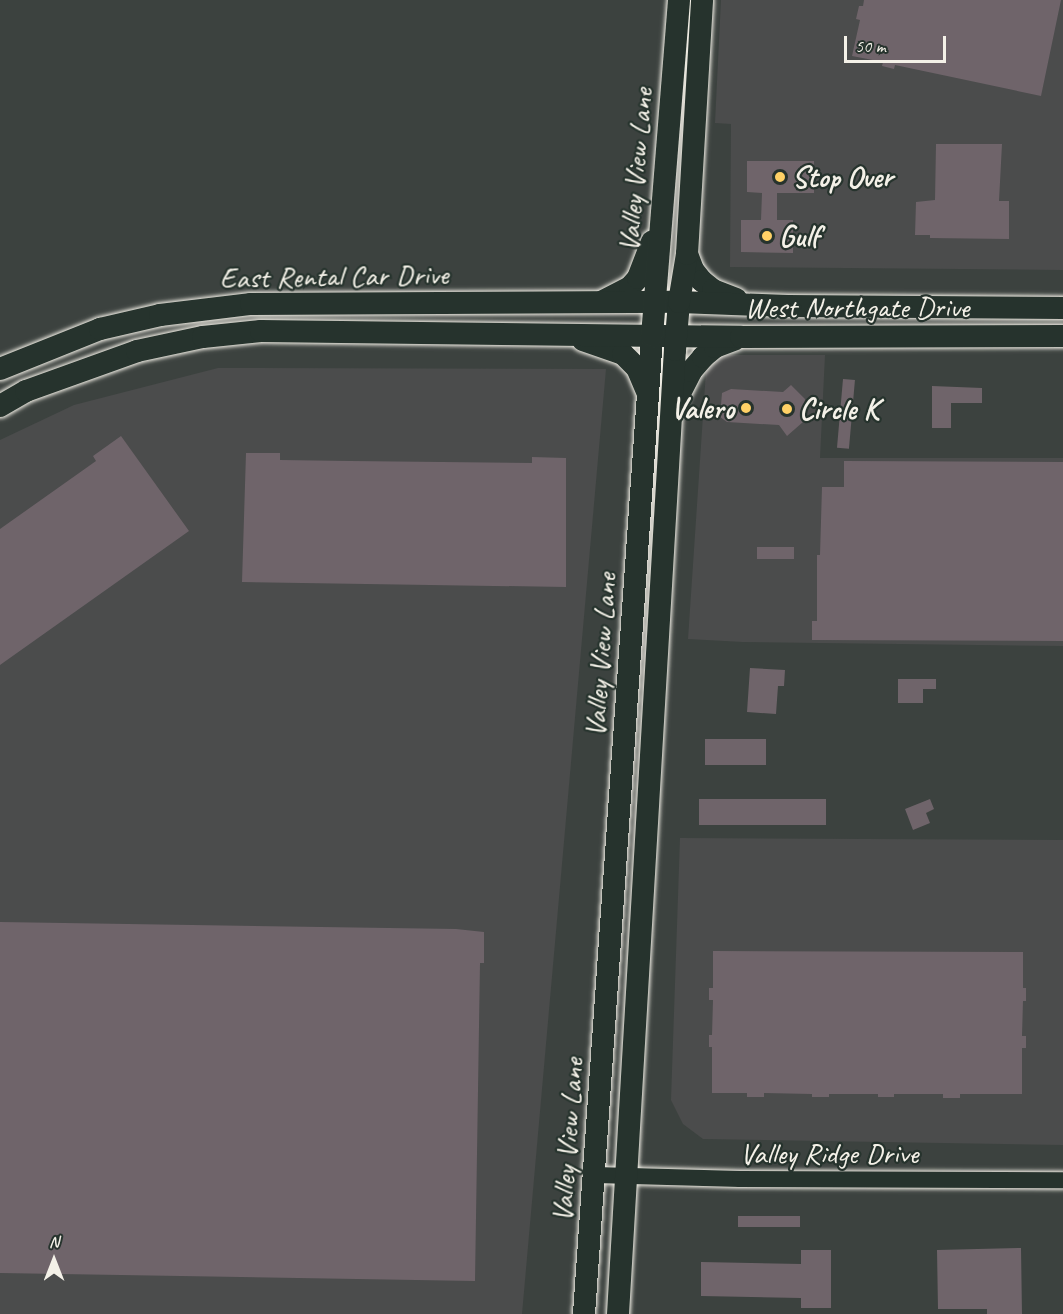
<!DOCTYPE html>
<html>
<head>
<meta charset="utf-8">
<style>
	body { margin:0 }
	#map { position:relative; width:1063px; height:1314px; overflow:hidden; background:#3c423f; font-family:Caveat,sans-serif }
	div>[style] { position:absolute }
	.built>* { inset:0; background:#4b4c4c }
	.building>* { inset:0; background:#6f646a; transform-origin:0 0 }
	.roads { filter:drop-shadow(0 0 2px #f4f1e8) drop-shadow(0 0 2px #f4f1e8) }
	.minor>* { height:16px; margin:-8px; padding:0 8px; transform-origin:8px; border-radius:8px; background:#26332d }
	.secondary>* { height:22px; margin:-11px; padding:0 11px; transform-origin:11px; border-radius:11px; background:#26332d }
	.dots>* { width:16px; height:16px; translate:-50% -50%; box-sizing:border-box; border:3px solid #26332d; border-radius:50% }
	span { translate:-50% -50%; white-space:nowrap; text-align:center; line-height:1.15; -webkit-text-stroke:4.5px #26332d; paint-order:stroke }
	.street-label { font-size:30px; color:#f4f1e8 }
	.poi-label { font-size:30px; color:#f4f1e8; font-weight:700 }
	.left { translate:0 -50%; text-align:left }
	.right { translate:-100% -50%; text-align:right }
	.north { position:absolute; left:24px; top:1230px; width:60px; height:60px; -webkit-text-stroke:4px #26332d; paint-order:stroke; rotate:0deg; font-size:16px; font-weight:700; line-height:24px; text-align:center; color:#f4f1e8 }
	.north::after { content:''; display:block; margin:auto; width:21px; height:27px; background:#f4f1e8; clip-path:polygon(50% 0,100% 100%,50% 72%,0 100%) }
	.scale { position:absolute; left:844px; top:36px; width:102px; height:27px; box-sizing:border-box; border:3px solid #f4f1e8; border-top:0; padding-left:8px; font-size:18px; line-height:21px; white-space:nowrap; color:#f4f1e8; -webkit-text-stroke:4px #26332d; paint-order:stroke }
</style>
</head>
<body>
<div id="map">
	<div class="built">
		<div style="clip-path:polygon(721px 0,1063px 0,1063px 270px,730px 267px,731px 124px,715px 123px)"></div>
		<div style="clip-path:polygon(722px 355px,825px 355px,820px 458px,1063px 458px,1063px 646px,743px 642px,688px 639px,706px 371px)"></div>
		<div style="clip-path:polygon(218px 368px,606px 369px,522px 1314px,0 1314px,0 440px,74px 405px)"></div>
		<div style="clip-path:polygon(680px 838px,1063px 840px,1063px 1145px,703px 1139px,683px 1124px,671px 1100px)"></div>
	</div>
	<div class="building">
		<div style="clip-path:polygon(864px 0,1061px 0,1041px 96px,895px 65px,894px 69px,882px 66px,883px 62px,852px 56px,860px 20px,856px 19px,859px 6px,863px 6px)"></div>
		<div style="clip-path:polygon(936px 144px,1002px 144px,999px 201px,1009px 201px,1009px 239px,930px 238px,930px 235px,915px 235px,916px 202px,935px 200px)"></div>
		<div style="clip-path:polygon(747px 161px,814px 161px,814px 193px,777px 193px,777px 220px,793px 220px,793px 253px,741px 252px,741px 220px,761px 220px,762px 193px,747px 192px)"></div>
		<div style="left:843px;top:379px;width:12px;height:69px;rotate:5deg"></div>
		<div style="clip-path:polygon(791px 385px,805px 399px,803px 422px,787px 436px,779px 425px,727px 422px,720px 417px,722px 393px,731px 389px,783px 392px)"></div>
		<div style="clip-path:polygon(932px 386px,982px 388px,982px 403px,951px 403px,951px 428px,932px 428px)"></div>
		<div style="clip-path:polygon(121px 436px,189px 531px,0 665px,0 529px,96px 461px,93px 456px)"></div>
		<div style="clip-path:polygon(246px 453px,280px 453px,280px 460px,350px 461px,532px 463px,532px 457px,566px 458px,566px 587px,242px 582px)"></div>
		<div style="clip-path:polygon(844px 461px,1063px 462px,1063px 641px,812px 640px,812px 621px,817px 621px,817px 555px,820px 555px,822px 487px,844px 487px)"></div>
		<div style="left:757px;top:547px;width:37px;height:12px"></div>
		<div style="clip-path:polygon(750px 668px,785px 670px,784px 686px,778px 686px,776px 714px,747px 712px)"></div>
		<div style="clip-path:polygon(898px 679px,936px 679px,936px 689px,923px 689px,923px 703px,898px 703px)"></div>
		<div style="left:705px;top:739px;width:61px;height:26px"></div>
		<div style="left:699px;top:799px;width:127px;height:26px"></div>
		<div style="clip-path:polygon(930px 799px,934px 809px,926px 813px,930px 823px,913px 830px,905px 809px)"></div>
		<div style="clip-path:polygon(0 922px,456px 929px,484px 932px,484px 963px,480px 963px,475px 1281px,0 1273px)"></div>
		<div style="clip-path:polygon(713px 951px,1023px 952px,1023px 988px,1026px 988px,1026px 1001px,1023px 1001px,1022px 1036px,1026px 1036px,1026px 1048px,1022px 1048px,1022px 1094px,960px 1094px,960px 1098px,943px 1098px,943px 1094px,894px 1094px,894px 1097px,878px 1097px,878px 1094px,829px 1094px,829px 1097px,812px 1097px,812px 1094px,764px 1093px,764px 1097px,747px 1097px,747px 1093px,712px 1093px,712px 1047px,709px 1047px,709px 1035px,712px 1035px,713px 1000px,709px 1000px,709px 988px,713px 988px)"></div>
		<div style="left:738px;top:1216px;width:62px;height:11px"></div>
		<div style="clip-path:polygon(1021px 1248px,1022px 1314px,987px 1314px,987px 1309px,938px 1309px,937px 1250px)"></div>
		<div style="clip-path:polygon(801px 1250px,831px 1250px,831px 1308px,801px 1308px,801px 1298px,701px 1296px,701px 1262px,801px 1264px)"></div>
	</div>
	<div class="roads">
		<div class="minor">
			<div style="left:595px;top:1175px;width:145px;rotate:1.6deg"></div>
			<div style="left:740px;top:1179px;width:323px;rotate:0.2deg"></div>
		</div>
		<div class="secondary">
			<div style="left:687px;top:254px;width:17px;rotate:69deg"></div>
			<div style="left:693px;top:270px;width:14px;rotate:51deg"></div>
			<div style="left:702px;top:281px;width:14px;rotate:39deg"></div>
			<div style="left:713px;top:290px;width:25px;rotate:21deg"></div>
			<div style="left:603px;top:301px;width:30px;rotate:-27deg"></div>
			<div style="left:630px;top:287px;width:12px;rotate:-48deg"></div>
			<div style="left:638px;top:278px;width:39px;rotate:-69deg"></div>
			<div style="left:583px;top:340px;width:42px;rotate:19.3deg"></div>
			<div style="left:623px;top:354px;width:20px;rotate:45deg"></div>
			<div style="left:637px;top:368px;width:25px;rotate:67deg"></div>
			<div style="left:0;top:369px;width:108px;rotate:-21.8deg"></div>
			<div style="left:100px;top:329px;width:62px;rotate:-13.1deg"></div>
			<div style="left:160px;top:315px;width:92px;rotate:-6.9deg"></div>
			<div style="left:251px;top:304px;width:428px;rotate:-0.3deg"></div>
			<div style="left:679px;top:302px;width:109px;rotate:2.1deg"></div>
			<div style="left:788px;top:306px;width:275px;rotate:0.4deg"></div>
			<div style="left:676px;top:401px;width:34px;rotate:-63deg"></div>
			<div style="left:691px;top:371px;width:18px;rotate:-49deg"></div>
			<div style="left:703px;top:357px;width:16px;rotate:-40deg"></div>
			<div style="left:715px;top:347px;width:22px;rotate:-21deg"></div>
			<div style="left:0;top:406px;width:30px;rotate:-30deg"></div>
			<div style="left:26px;top:391px;width:118px;rotate:-19.8deg"></div>
			<div style="left:137px;top:351px;width:67px;rotate:-12deg"></div>
			<div style="left:203px;top:337px;width:58px;rotate:-5.9deg"></div>
			<div style="left:261px;top:331px;width:480px;rotate:0.7deg"></div>
			<div style="left:741px;top:337px;width:322px;rotate:-0.2deg"></div>
			<div style="left:584px;top:1314px;width:980px;rotate:-86.02deg"></div>
			<div style="left:652px;top:336px;width:337px;rotate:-85.4deg"></div>
			<div style="left:618px;top:1314px;width:966px;rotate:-86.62deg"></div>
			<div style="left:675px;top:350px;width:48px;rotate:-85.2deg"></div>
			<div style="left:679px;top:302px;width:49px;rotate:-80.5deg"></div>
			<div style="left:687px;top:254px;width:254px;rotate:-86.6deg"></div>
		</div>
	</div>
	<div class="dots">
		<div style="left:780px;top:177px;background:#ffd166"></div>
		<div style="left:767px;top:236px;background:#ffd166"></div>
		<div style="left:746px;top:408px;background:#ffd166"></div>
		<div style="left:787px;top:409px;background:#ffd166"></div>
	</div>
	<div class="street-label">
		<span style="left:635px;top:170px;rotate:-85deg">Valley View Lane</span>
		<span style="left:334px;top:276px;rotate:-1deg">East Rental Car Drive</span>
		<span style="left:857px;top:307px">West Northgate Drive</span>
		<span style="left:600px;top:655px;rotate:-86deg">Valley View Lane</span>
		<span style="left:567px;top:1140px;rotate:-86deg">Valley View Lane</span>
		<span style="left:829px;top:1153px">Valley Ridge Drive</span>
	</div>
	<div class="poi-label">
		<span class="left" style="left:792px;top:177px">Stop Over</span>
		<span class="left" style="left:779px;top:236px">Gulf</span>
		<span class="right" style="left:734px;top:408px">Valero</span>
		<span class="left" style="left:799px;top:409px">Circle K</span>
	</div>
	<div class="north">N</div>
	<div class="scale">50 m</div>
</div>
</body>
</html>
